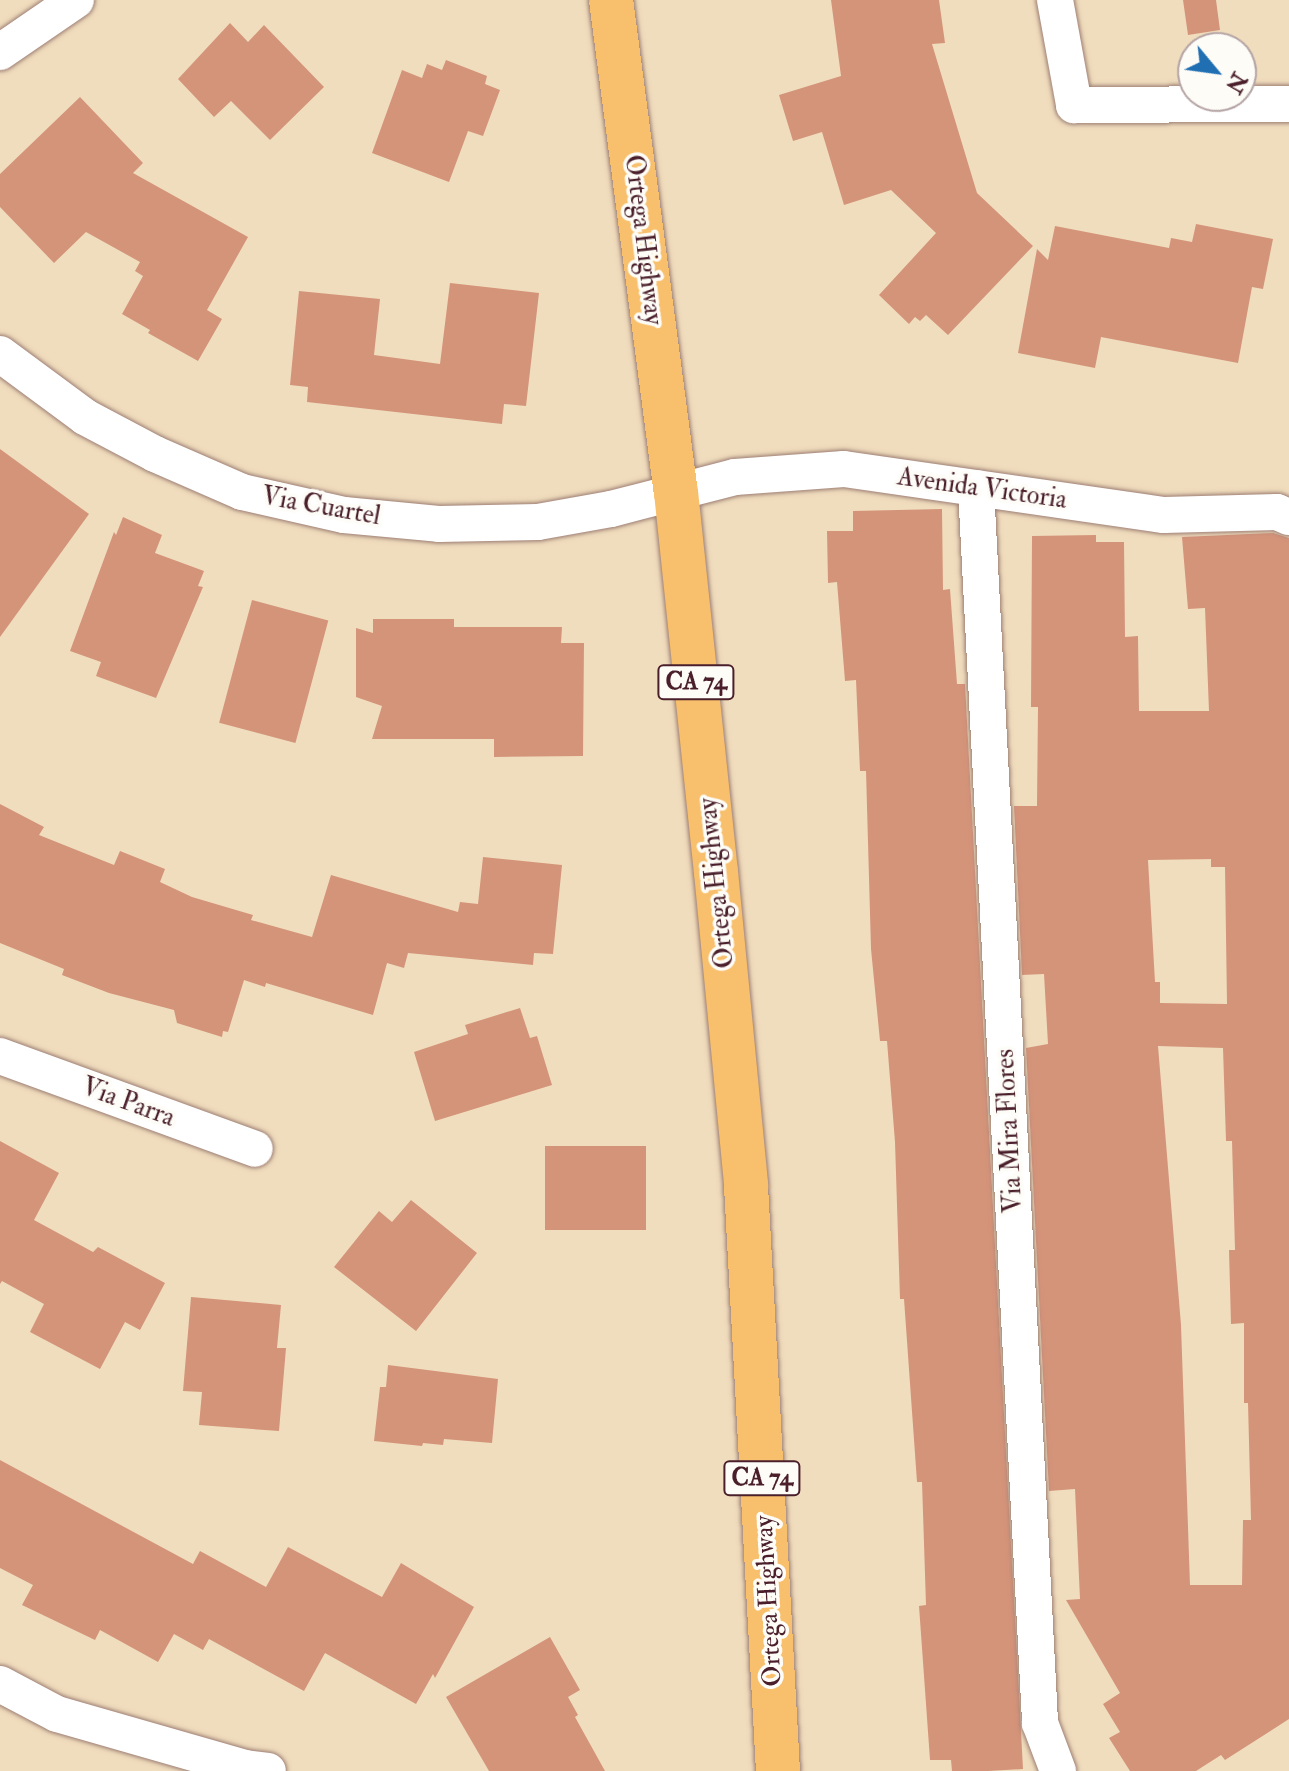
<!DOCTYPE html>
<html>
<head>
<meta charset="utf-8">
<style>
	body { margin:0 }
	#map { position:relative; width:1289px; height:1771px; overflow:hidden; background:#f0ddbd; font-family:"IM FELL Double Pica",serif }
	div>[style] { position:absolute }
	.building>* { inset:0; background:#d4947a; transform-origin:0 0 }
	.roads { filter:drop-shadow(0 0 2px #9d7e74) drop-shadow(0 0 2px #9d7e74) }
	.street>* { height:36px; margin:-18px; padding:0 18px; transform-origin:18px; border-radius:18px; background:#fff }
	.primary>* { height:44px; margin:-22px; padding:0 22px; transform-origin:22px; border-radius:22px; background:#f8bf6c }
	span { translate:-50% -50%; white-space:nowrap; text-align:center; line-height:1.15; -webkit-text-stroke:7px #fdfcf7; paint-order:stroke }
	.shield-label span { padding:2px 6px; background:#fdfcf7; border:2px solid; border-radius:6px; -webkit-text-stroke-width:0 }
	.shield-label { font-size:24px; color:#4a1f2b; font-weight:700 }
	.street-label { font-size:26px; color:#4a1f2b }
	.north { position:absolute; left:1177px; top:32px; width:80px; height:80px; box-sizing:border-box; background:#fdfcf7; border:2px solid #b5a4a5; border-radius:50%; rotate:119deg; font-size:22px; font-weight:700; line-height:32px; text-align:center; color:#4a1f2b }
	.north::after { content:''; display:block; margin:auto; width:28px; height:36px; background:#1f6fb2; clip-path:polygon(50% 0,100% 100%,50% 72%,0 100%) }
</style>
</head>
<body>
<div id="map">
	<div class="building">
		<div style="clip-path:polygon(831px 0,939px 0,945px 43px,932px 44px,977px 193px,1033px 246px,948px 335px,926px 315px,920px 321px,915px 317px,909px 324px,879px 295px,936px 233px,891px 190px,844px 205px,822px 132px,793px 141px,779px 95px,841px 76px)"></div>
		<div style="clip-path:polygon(1183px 0,1216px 0,1220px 30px,1188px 35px)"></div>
		<div style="clip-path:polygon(230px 23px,248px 42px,264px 25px,324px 87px,270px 140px,231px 101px,214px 117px,178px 79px)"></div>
		<div style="clip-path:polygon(446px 60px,487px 76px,485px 84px,500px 90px,483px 136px,468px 131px,449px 182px,372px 153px,402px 70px,422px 78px,427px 64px,442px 70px)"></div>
		<div style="clip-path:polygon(80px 97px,143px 163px,133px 173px,248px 237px,207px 310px,222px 319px,198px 361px,148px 333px,150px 330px,122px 314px,143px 276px,135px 271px,140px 262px,86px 232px,54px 263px,0 207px,0 174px)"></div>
		<div style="clip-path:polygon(1196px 224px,1273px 239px,1263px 289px,1252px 287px,1238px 363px,1101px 337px,1095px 368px,1018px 353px,1037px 249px,1048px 260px,1055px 226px,1169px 248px,1171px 238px,1192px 242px)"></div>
		<div style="clip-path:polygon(450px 283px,539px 293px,526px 406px,504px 404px,502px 424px,307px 402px,308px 387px,290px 385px,299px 291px,380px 299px,374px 355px,440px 364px)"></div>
		<div style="clip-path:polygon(0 449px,89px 514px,0 637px)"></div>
		<div style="clip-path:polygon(942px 509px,943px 590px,950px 589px,957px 684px,965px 684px,1023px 1769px,988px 1771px,952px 1771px,951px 1760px,930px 1760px,919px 1606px,926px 1605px,922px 1482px,917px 1482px,904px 1299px,900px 1299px,895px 1142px,887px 1041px,880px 1041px,871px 949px,866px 771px,860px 771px,856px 680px,845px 681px,837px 582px,828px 583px,827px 531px,853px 531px,853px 511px)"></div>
		<div style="clip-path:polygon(123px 517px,162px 535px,155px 553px,204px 571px,198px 586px,203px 587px,156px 698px,96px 676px,101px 662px,70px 651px,114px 532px,116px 535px)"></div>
		<div style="clip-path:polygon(evenodd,1273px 533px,1289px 538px,1289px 1719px,1225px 1760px,1221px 1755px,1196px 1771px,1130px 1771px,1109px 1738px,1120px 1732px,1103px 1704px,1120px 1693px,1066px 1600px,1080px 1599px,1075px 1489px,1049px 1491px,1026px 1048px,1048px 1044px,1044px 974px,1022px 975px,1014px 806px,1037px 806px,1038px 707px,1031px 707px,1032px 536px,1096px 535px,1096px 542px,1124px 542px,1125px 637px,1138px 636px,1139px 711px,1209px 711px,1205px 608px,1188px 609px,1182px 537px,1273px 533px,1211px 859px,1211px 867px,1225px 867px,1227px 1004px,1160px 1003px,1160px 982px,1155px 982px,1148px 860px,1211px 859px,1273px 533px,1158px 1046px,1223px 1048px,1226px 1141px,1232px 1141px,1235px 1250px,1229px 1250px,1231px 1324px,1244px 1323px,1244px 1403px,1248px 1403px,1251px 1520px,1243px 1520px,1242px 1585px,1190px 1585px,1181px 1325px,1158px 1046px)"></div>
		<div style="left:252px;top:600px;width:79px;height:127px;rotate:15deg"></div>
		<div style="clip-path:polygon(373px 619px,454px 619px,454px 627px,562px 627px,561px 643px,584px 643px,583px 756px,494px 757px,494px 739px,372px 739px,382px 706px,356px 697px,356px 628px,373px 633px)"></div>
		<div style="clip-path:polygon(0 804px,44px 827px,39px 835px,114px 865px,120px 851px,165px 869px,160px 882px,192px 897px,253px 915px,251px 920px,312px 937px,331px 875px,458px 912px,460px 902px,478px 904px,483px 857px,562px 865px,553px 954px,534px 953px,533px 965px,408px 953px,404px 968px,387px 963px,373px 1015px,266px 983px,265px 987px,244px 980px,228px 1032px,223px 1031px,222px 1037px,177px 1023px,174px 1010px,109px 993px,62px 975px,64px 969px,0 943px)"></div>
		<div style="clip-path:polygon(520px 1008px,530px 1038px,537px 1036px,552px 1085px,435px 1121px,414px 1052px,468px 1034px,465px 1025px)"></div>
		<div style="clip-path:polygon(0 1141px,59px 1173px,34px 1220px,93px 1252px,98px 1247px,165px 1283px,140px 1330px,125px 1322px,100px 1369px,30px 1332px,44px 1304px,2px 1281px,0 1284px)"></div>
		<div style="left:646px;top:1146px;width:84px;height:101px;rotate:90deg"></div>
		<div style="clip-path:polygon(411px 1200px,477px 1253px,416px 1331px,334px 1267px,379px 1211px,392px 1222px)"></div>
		<div style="clip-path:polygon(191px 1297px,281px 1305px,277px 1348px,286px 1348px,279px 1431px,199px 1425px,202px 1392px,183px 1391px)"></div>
		<div style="clip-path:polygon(388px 1365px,498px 1379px,492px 1443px,444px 1439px,443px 1445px,423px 1443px,422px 1446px,374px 1441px,380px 1387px,386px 1387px)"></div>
		<div style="clip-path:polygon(0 1460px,193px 1564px,200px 1551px,266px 1587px,288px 1547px,382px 1597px,401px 1563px,474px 1607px,435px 1678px,433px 1674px,416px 1704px,325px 1653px,304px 1691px,209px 1639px,203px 1650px,174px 1634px,158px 1662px,100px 1630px,95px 1640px,22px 1605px,33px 1585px,0 1568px)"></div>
		<div style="clip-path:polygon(550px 1637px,580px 1690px,568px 1697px,578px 1715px,575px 1717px,605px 1771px,489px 1771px,446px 1697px)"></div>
	</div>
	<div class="roads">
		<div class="street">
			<div style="left:1055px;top:0;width:107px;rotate:79.7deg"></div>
			<div style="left:1074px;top:105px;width:215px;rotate:-0.3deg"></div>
			<div style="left:0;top:52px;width:92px;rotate:-34.4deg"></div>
			<div style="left:0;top:354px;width:106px;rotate:36.5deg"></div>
			<div style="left:85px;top:417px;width:79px;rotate:27.9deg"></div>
			<div style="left:155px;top:454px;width:95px;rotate:23.6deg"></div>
			<div style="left:242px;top:492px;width:105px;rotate:12.7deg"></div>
			<div style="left:344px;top:515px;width:95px;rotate:5.4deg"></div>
			<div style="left:439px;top:524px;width:99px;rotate:-1.2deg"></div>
			<div style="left:538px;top:522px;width:74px;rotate:-10.1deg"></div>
			<div style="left:611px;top:509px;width:128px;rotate:-14.5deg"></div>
			<div style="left:735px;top:477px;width:109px;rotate:-4.2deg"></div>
			<div style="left:844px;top:469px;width:323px;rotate:8.2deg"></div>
			<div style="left:1164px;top:515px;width:113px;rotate:-1.5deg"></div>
			<div style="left:1277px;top:512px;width:13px;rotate:23deg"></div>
			<div style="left:976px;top:488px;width:1237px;rotate:87.03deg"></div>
			<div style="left:1040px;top:1723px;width:51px;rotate:69.4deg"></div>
			<div style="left:0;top:1056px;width:271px;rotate:20deg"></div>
			<div style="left:0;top:1684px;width:64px;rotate:27.8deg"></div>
			<div style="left:57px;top:1714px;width:196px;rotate:16deg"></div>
			<div style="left:245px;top:1768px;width:23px;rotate:7deg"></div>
		</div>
		<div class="primary">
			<div style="left:611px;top:0;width:496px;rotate:82.5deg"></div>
			<div style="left:676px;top:492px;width:382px;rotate:84deg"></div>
			<div style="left:716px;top:872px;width:315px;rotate:84.5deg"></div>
			<div style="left:746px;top:1186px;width:586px;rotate:86.87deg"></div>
		</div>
	</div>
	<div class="shield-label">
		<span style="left:696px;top:682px">CA 74</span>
		<span style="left:762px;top:1478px">CA 74</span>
	</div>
	<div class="street-label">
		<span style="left:643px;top:240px;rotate:83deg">Ortega Highway</span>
		<span style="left:982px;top:489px;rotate:8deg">Avenida Victoria</span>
		<span style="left:321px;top:507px;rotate:10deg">Via Cuartel</span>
		<span style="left:717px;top:883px;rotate:-96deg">Ortega Highway</span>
		<span style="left:128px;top:1103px;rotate:20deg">Via Parra</span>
		<span style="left:1010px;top:1131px;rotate:-93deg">Via Mira Flores</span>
		<span style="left:769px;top:1601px;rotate:-93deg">Ortega Highway</span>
	</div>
	<div class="north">N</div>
</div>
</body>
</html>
